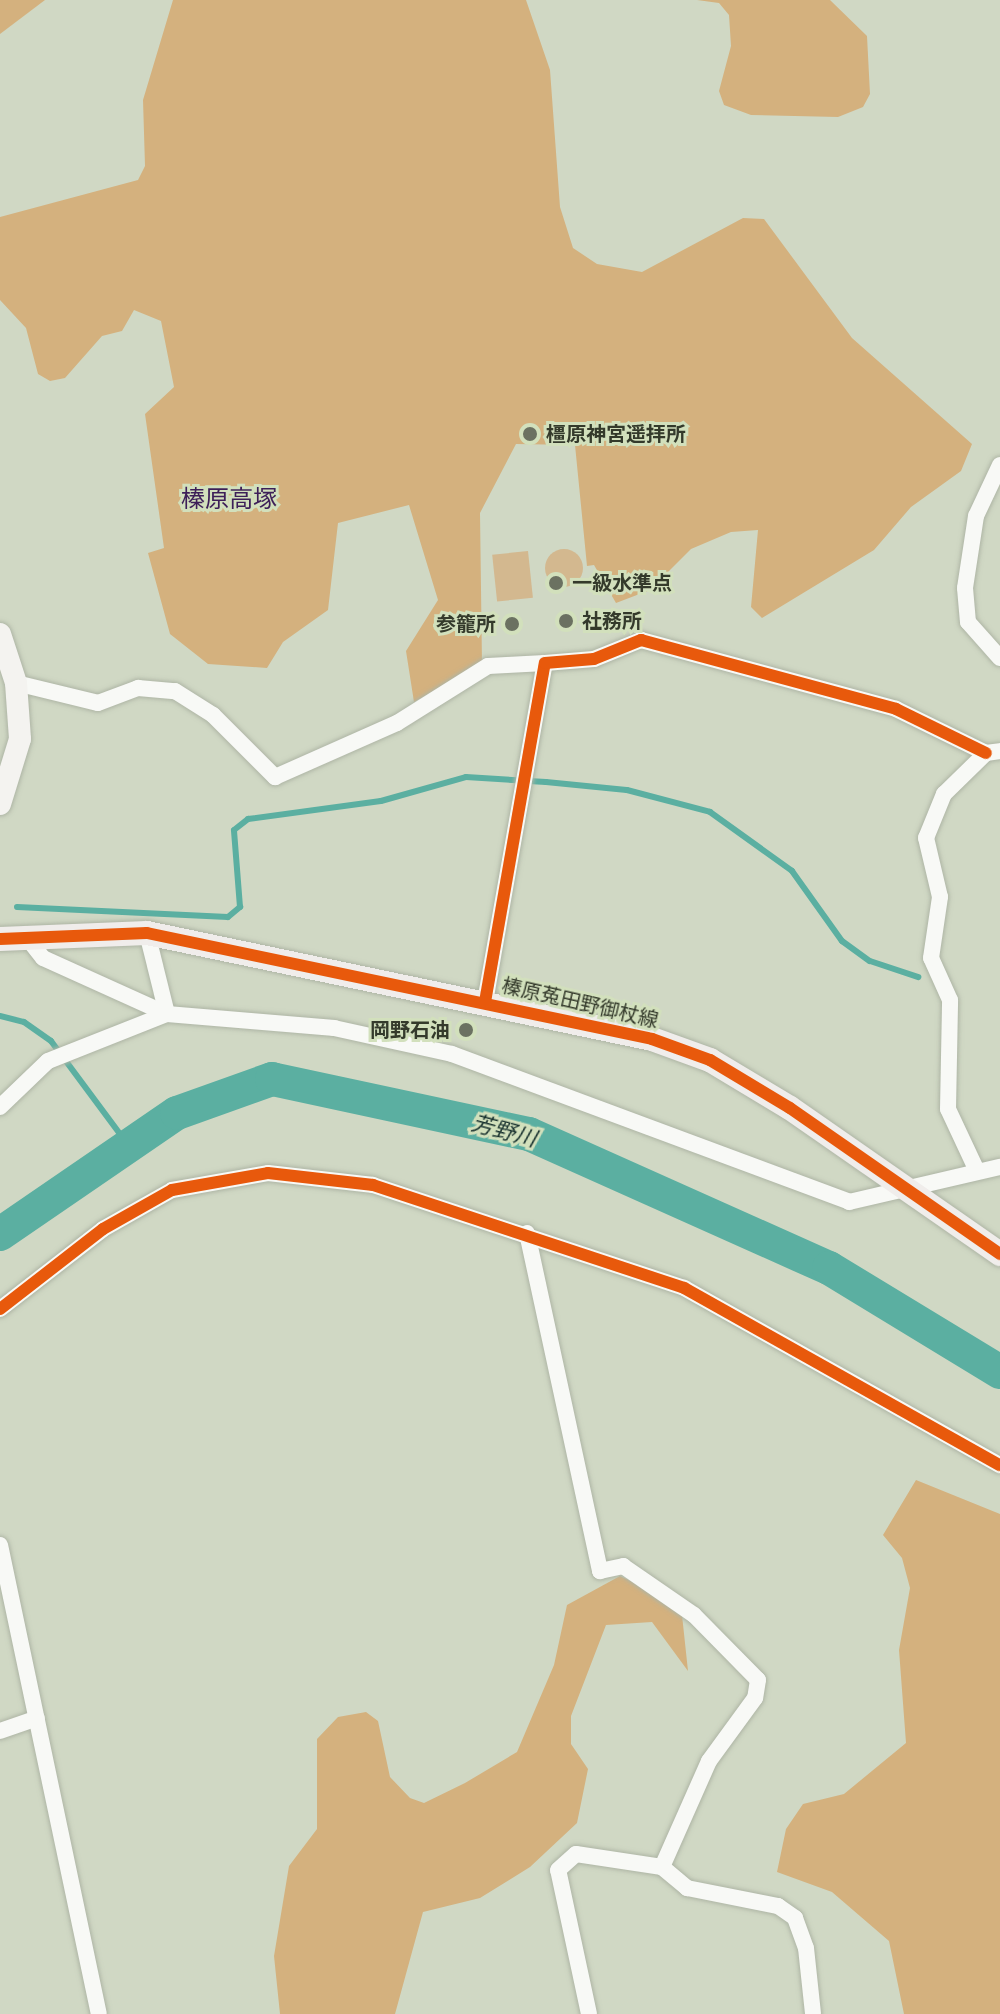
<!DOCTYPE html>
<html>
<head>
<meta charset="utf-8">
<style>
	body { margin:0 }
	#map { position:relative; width:1000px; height:2014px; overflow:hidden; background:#d0d8c4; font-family:"PT Sans","Noto Sans JP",sans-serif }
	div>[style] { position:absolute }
	.green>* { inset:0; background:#d3b88f; transform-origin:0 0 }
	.round { border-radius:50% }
	.forest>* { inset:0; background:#d4b17e }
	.stream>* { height:6px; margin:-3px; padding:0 3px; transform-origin:3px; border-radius:3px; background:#5bafa1 }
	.river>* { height:34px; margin:-17px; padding:0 17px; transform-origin:17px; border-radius:17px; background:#5bafa1 }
	.roads { filter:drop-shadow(0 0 2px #aeb5a5) drop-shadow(0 0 2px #aeb5a5) }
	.minor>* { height:16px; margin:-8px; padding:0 8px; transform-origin:8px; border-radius:8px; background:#f8f9f6 }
	.secondary>* { height:22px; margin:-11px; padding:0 11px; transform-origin:11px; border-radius:11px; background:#f4f3f0 }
	.primary>* { height:24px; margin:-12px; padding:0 12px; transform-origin:12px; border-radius:12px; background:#f0edeb }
	.cycleway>* { height:12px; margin:-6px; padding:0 6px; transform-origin:6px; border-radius:6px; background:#e8590c }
	.dots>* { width:22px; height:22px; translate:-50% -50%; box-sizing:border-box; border:4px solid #d2e0bc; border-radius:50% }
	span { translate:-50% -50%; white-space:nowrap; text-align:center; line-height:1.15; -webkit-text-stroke:6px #d2e0bc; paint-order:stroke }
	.poi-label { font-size:20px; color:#343a2b; font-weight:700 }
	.left { translate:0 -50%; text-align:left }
	.right { translate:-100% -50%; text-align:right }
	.street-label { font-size:20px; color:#343a2b }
	.water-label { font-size:22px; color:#18312e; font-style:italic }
	.quarter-label { font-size:24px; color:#3d1f58 }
</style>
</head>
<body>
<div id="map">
	<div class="green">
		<div class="round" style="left:545px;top:549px;width:38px;height:38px"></div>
		<div style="left:528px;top:551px;width:47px;height:36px;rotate:84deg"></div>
	</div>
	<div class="forest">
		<div style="clip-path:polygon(0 0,45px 0,0 34px)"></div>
		<div style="clip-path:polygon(173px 0,526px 0,550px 70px,560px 207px,573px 248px,597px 264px,642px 272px,743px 218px,764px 219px,852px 338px,972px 444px,961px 471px,911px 507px,874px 550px,762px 618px,751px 607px,758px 530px,731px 532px,691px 549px,650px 590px,616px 603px,594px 565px,587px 566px,575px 445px,516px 444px,480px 513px,482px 664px,414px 702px,406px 651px,438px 600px,409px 505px,338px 523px,328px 610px,283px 642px,267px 668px,208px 664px,170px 634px,148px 553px,164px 548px,145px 414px,174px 387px,161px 321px,134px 310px,122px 331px,102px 336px,65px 378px,50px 381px,38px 374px,26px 328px,0 300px,0 217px,138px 180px,145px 166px,143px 100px)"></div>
		<div style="clip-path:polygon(697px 0,830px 0,867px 36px,870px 94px,863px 107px,838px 117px,751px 115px,724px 105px,719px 91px,731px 46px,729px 15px,719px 3px)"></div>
		<div style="clip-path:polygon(916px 1480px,1000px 1514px,1000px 2014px,904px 2014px,889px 1941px,832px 1892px,777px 1872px,786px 1829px,803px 1804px,844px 1794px,906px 1743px,899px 1650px,910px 1588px,902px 1558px,883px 1535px)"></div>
		<div style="clip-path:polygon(620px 1576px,660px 1595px,682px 1615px,688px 1671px,652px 1622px,606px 1625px,571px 1716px,571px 1744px,588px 1769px,577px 1823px,530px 1867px,480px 1898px,423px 1912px,395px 2014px,280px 2014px,274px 1956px,289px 1866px,317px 1829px,317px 1739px,338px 1717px,366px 1712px,378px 1721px,390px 1777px,410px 1798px,424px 1803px,465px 1783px,517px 1752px,554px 1665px,567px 1605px)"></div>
	</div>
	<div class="stream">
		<div style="left:17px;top:907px;width:211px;rotate:2.7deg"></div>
		<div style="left:228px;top:917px;width:16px;rotate:-40deg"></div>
		<div style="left:240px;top:907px;width:77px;rotate:-94.5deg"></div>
		<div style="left:234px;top:830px;width:18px;rotate:-38deg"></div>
		<div style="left:248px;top:819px;width:134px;rotate:-7.7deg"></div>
		<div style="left:381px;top:801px;width:88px;rotate:-15.8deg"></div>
		<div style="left:466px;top:777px;width:80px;rotate:3.6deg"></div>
		<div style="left:546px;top:782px;width:81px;rotate:5.6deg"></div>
		<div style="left:627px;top:790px;width:86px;rotate:14.8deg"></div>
		<div style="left:710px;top:812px;width:101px;rotate:35.7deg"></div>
		<div style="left:792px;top:871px;width:86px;rotate:54.5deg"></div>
		<div style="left:842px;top:941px;width:34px;rotate:36deg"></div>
		<div style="left:870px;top:961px;width:51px;rotate:18.4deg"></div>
		<div style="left:0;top:1016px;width:25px;rotate:14deg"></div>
		<div style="left:24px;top:1022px;width:33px;rotate:35deg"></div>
		<div style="left:51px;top:1041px;width:131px;rotate:53.4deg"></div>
	</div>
	<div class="river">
		<div style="left:0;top:1234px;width:214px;rotate:-34.4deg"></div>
		<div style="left:177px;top:1113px;width:101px;rotate:-19.7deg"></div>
		<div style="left:272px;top:1079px;width:263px;rotate:12.1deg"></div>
		<div style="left:529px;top:1134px;width:329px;rotate:24.1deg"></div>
		<div style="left:829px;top:1268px;width:200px;rotate:31.3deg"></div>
	</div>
	<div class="roads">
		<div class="minor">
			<div style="left:1000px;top:465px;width:56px;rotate:115.2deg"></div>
			<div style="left:976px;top:516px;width:73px;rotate:98.7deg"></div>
			<div style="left:965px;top:588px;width:34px;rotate:85deg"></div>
			<div style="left:968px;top:622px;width:48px;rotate:48.4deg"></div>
			<div style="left:16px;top:683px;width:84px;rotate:13.7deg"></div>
			<div style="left:98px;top:703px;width:43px;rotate:-20.6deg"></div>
			<div style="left:138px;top:688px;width:37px;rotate:5deg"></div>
			<div style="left:175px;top:691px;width:45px;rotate:32.3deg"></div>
			<div style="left:213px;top:715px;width:88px;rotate:45deg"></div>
			<div style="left:275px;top:777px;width:133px;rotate:-23.9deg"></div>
			<div style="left:397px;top:723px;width:107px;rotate:-32.1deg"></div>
			<div style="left:488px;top:666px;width:57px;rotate:-3deg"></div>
			<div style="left:147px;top:933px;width:83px;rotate:76.1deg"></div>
			<div style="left:25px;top:935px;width:29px;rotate:52deg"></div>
			<div style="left:43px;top:958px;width:136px;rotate:24.3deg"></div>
			<div style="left:485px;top:1002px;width:344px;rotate:-80deg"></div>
			<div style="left:545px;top:663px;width:49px;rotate:-4.7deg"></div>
			<div style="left:594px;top:659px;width:51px;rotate:-22deg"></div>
			<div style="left:641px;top:640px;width:264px;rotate:15.1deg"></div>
			<div style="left:896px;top:709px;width:100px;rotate:26.1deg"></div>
			<div style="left:0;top:1107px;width:66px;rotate:-43.8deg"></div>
			<div style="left:48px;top:1061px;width:128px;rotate:-21.6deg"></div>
			<div style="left:167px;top:1014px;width:168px;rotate:4.8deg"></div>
			<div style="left:334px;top:1028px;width:121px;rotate:12.4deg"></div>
			<div style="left:452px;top:1054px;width:424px;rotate:20.4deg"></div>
			<div style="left:849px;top:1202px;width:155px;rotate:-13.1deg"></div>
			<div style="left:977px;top:1171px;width:68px;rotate:-115.1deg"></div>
			<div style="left:948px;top:1109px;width:109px;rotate:-88.9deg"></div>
			<div style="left:950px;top:1000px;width:46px;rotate:-114.3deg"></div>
			<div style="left:931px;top:958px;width:62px;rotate:-81.6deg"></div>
			<div style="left:940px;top:897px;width:61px;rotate:-103.3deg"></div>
			<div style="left:926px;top:838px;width:48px;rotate:-67.8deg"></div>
			<div style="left:944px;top:794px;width:59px;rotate:-44.3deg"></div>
			<div style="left:986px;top:753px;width:14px;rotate:-8deg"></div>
			<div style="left:527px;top:1233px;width:346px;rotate:77.8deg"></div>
			<div style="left:600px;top:1571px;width:24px;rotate:-12deg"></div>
			<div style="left:623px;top:1566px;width:86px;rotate:34.6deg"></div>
			<div style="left:694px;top:1615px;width:91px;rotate:45.4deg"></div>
			<div style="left:758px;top:1680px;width:18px;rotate:99deg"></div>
			<div style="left:755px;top:1698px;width:78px;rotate:126.1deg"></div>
			<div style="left:709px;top:1761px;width:116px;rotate:113.9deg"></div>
			<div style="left:0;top:1309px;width:130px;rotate:-37.8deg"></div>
			<div style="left:103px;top:1229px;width:79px;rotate:-29.5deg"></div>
			<div style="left:172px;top:1190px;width:97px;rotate:-10deg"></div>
			<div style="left:268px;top:1173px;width:106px;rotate:6.5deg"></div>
			<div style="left:373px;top:1185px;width:328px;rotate:18.3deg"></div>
			<div style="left:684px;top:1288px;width:362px;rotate:29.3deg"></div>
			<div style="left:0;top:1545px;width:479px;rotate:78.1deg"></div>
			<div style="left:0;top:1731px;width:39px;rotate:-19deg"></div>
			<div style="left:589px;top:2014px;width:147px;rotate:-102.1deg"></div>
			<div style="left:558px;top:1870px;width:24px;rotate:-42deg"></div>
			<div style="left:576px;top:1854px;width:87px;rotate:8.6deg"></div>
			<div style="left:662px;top:1867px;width:33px;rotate:40deg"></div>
			<div style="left:687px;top:1888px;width:93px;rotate:11.2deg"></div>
			<div style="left:778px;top:1906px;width:21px;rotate:35deg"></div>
			<div style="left:795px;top:1918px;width:32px;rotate:70deg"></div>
			<div style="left:806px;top:1948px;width:66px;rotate:83.9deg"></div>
		</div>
		<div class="secondary">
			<div style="left:0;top:634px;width:52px;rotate:71.9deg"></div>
			<div style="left:16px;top:683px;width:56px;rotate:85.9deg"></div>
			<div style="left:20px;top:739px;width:68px;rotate:107.1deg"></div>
		</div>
		<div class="primary">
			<div style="left:0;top:939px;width:147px;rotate:-2.3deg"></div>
			<div style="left:147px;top:933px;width:516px;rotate:11.85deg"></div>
			<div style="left:652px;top:1039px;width:62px;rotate:19.9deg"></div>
			<div style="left:710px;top:1060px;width:93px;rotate:31deg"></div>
			<div style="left:790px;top:1108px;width:256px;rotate:34.8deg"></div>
		</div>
	</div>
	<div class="cycleway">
		<div style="left:0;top:939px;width:147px;rotate:-2.3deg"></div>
		<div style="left:147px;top:933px;width:516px;rotate:11.85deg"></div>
		<div style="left:652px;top:1039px;width:62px;rotate:19.9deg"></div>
		<div style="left:710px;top:1060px;width:93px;rotate:31deg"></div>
		<div style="left:790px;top:1108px;width:256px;rotate:34.8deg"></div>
		<div style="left:485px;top:1002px;width:344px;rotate:-80deg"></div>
		<div style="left:545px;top:663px;width:49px;rotate:-4.7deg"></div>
		<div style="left:594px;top:659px;width:51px;rotate:-22deg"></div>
		<div style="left:641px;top:640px;width:264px;rotate:15.1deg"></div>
		<div style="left:896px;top:709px;width:100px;rotate:26.1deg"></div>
		<div style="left:0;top:1309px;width:130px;rotate:-37.8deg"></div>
		<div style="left:103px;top:1229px;width:79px;rotate:-29.5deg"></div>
		<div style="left:172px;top:1190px;width:97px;rotate:-10deg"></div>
		<div style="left:268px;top:1173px;width:106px;rotate:6.5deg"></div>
		<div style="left:373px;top:1185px;width:328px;rotate:18.3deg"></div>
		<div style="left:684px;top:1288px;width:362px;rotate:29.3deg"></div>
	</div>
	<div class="dots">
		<div style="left:530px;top:434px;background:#6b7161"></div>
		<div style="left:556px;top:583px;background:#6b7161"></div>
		<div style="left:566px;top:621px;background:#6b7161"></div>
		<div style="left:512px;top:624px;background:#6b7161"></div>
		<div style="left:466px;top:1030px;background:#6b7161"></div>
	</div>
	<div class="poi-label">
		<span class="left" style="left:546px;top:434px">橿原神宮遥拝所</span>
		<span class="left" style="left:572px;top:583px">一級水準点</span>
		<span class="left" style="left:582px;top:621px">社務所</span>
		<span class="right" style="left:496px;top:624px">参籠所</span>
		<span class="right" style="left:450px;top:1030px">岡野石油</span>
	</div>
	<div class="street-label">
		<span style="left:580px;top:1003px;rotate:13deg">榛原菟田野御杖線</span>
	</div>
	<div class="water-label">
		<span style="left:504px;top:1131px;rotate:15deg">芳野川</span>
	</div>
	<div class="quarter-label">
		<span style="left:229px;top:499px">榛原高塚</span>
	</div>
</div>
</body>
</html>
